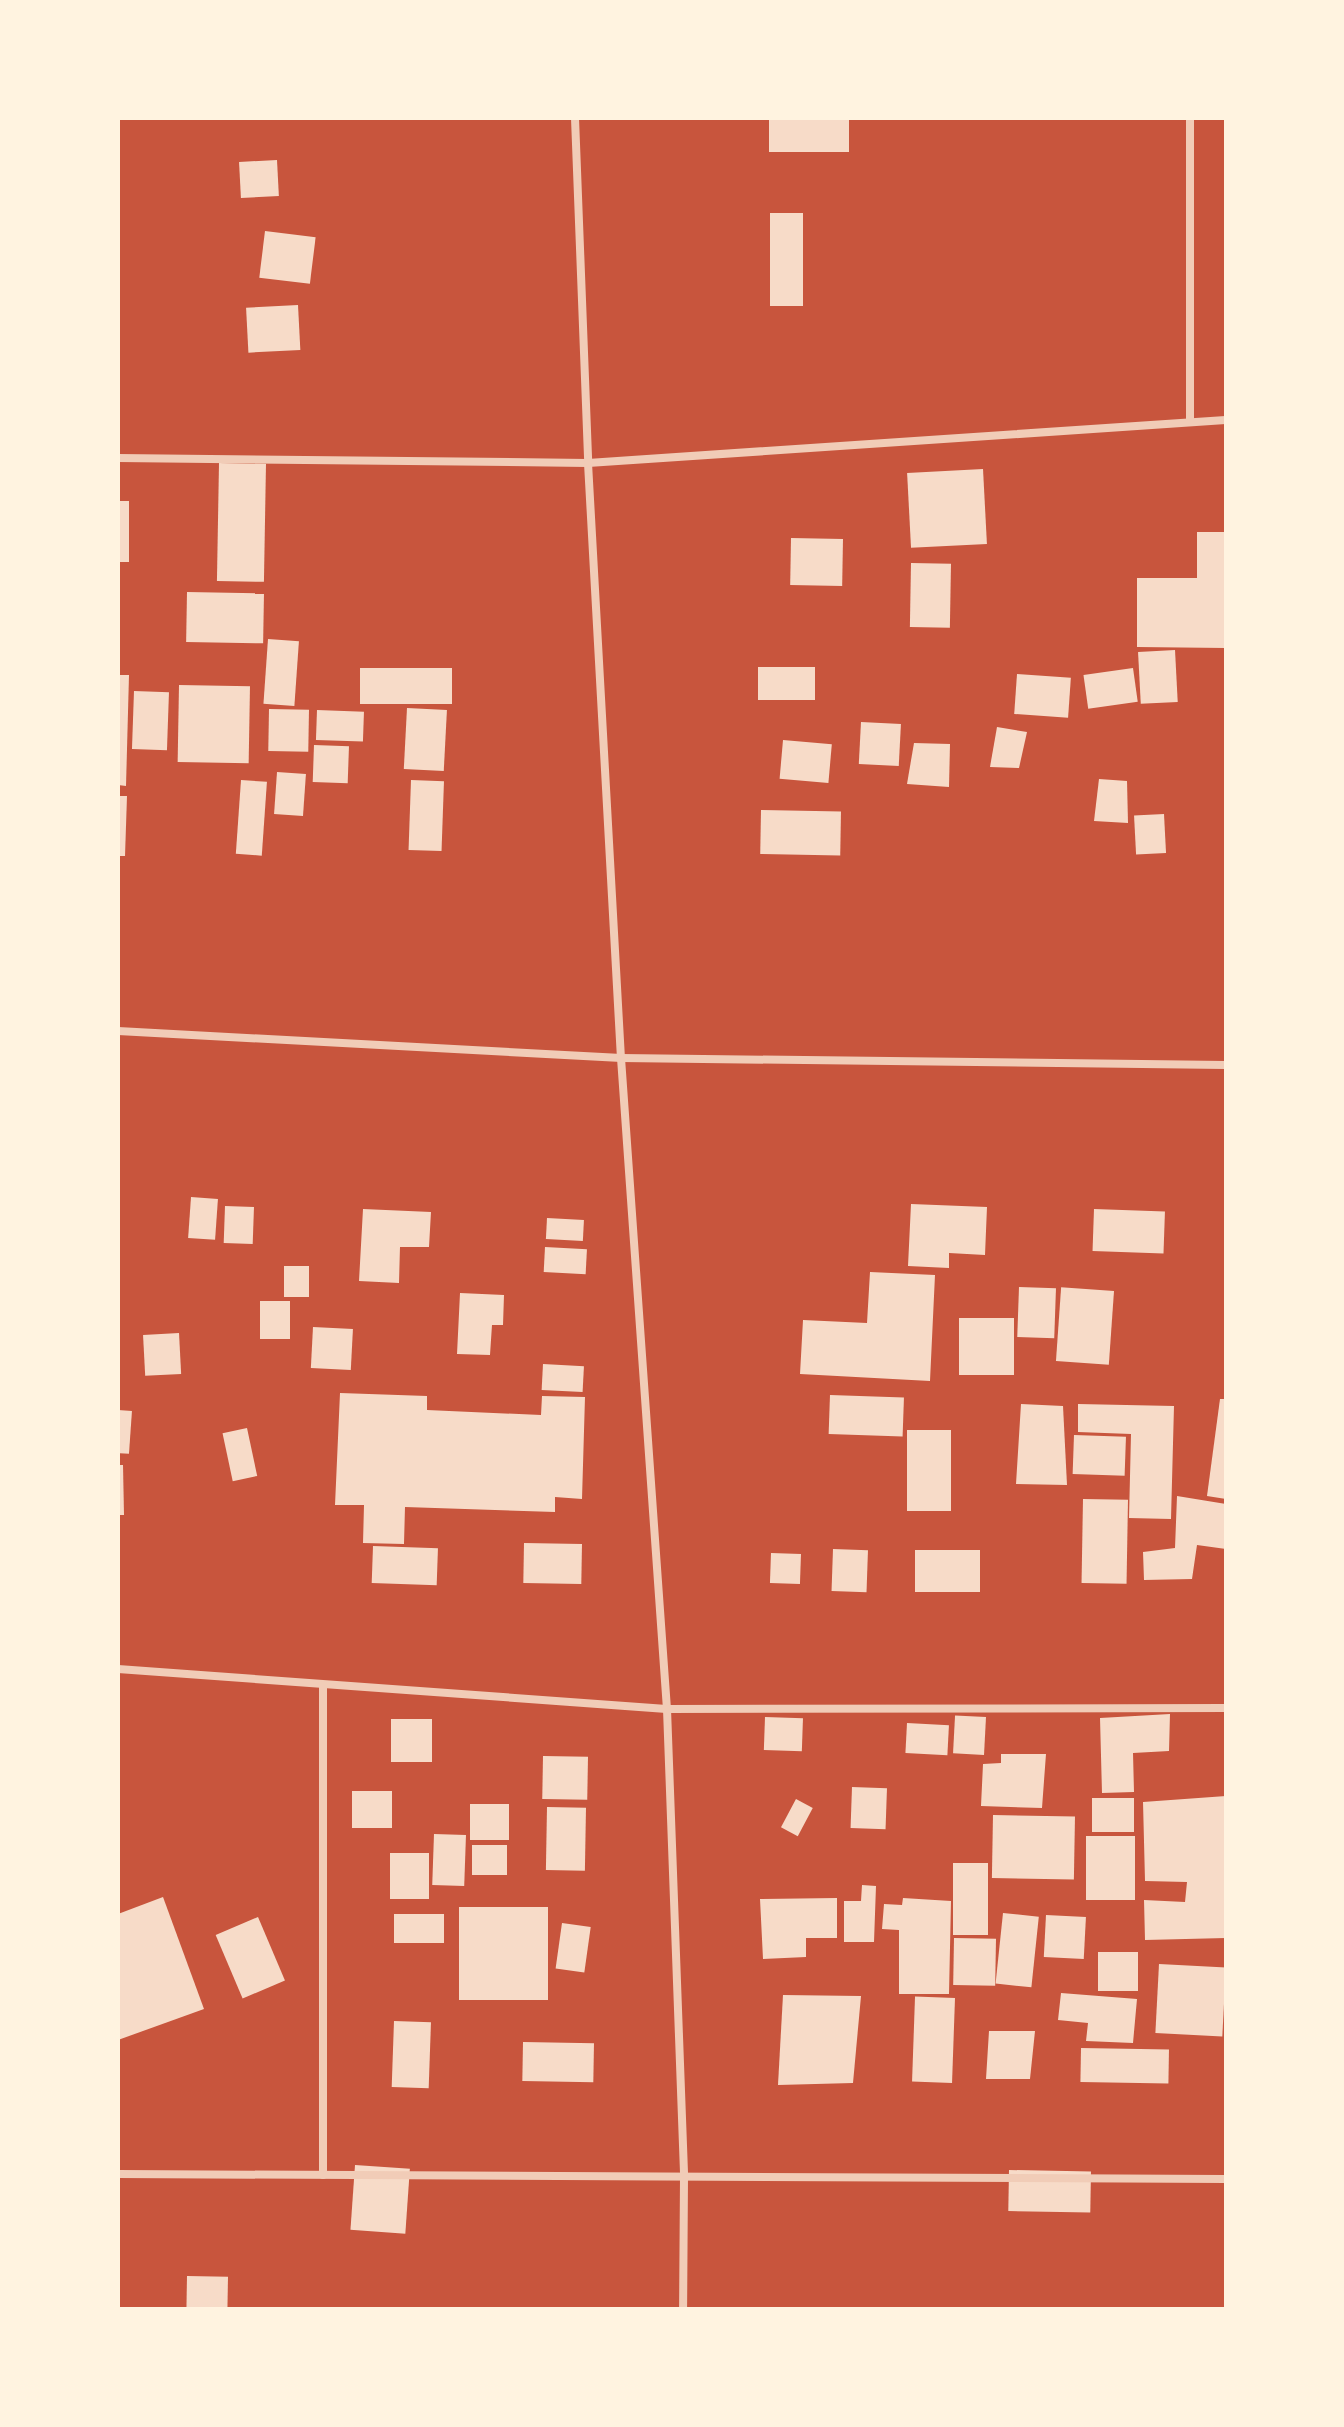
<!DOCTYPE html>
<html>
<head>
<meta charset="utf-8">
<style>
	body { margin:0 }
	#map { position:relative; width:1344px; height:2427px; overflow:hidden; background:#c8553d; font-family:Arial,sans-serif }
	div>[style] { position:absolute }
	.building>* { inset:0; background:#f7dbc8; transform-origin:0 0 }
	.minor>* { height:8px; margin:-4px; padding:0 4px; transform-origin:4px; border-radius:4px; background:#f1ccb7 }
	span { translate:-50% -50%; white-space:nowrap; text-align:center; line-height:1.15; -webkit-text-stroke:6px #fff3e0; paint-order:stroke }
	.frame { position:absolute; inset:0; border:120px solid #fff3e0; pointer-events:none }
</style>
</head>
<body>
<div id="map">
	<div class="building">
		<div style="left:769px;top:118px;width:80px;height:34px"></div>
		<div style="left:277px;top:160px;width:36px;height:38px;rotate:87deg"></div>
		<div style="left:770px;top:213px;width:33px;height:93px"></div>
		<div style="left:265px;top:231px;width:51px;height:47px;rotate:7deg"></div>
		<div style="left:298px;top:305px;width:45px;height:52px;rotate:87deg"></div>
		<div style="left:219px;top:463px;width:47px;height:118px;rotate:1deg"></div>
		<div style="left:983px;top:469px;width:75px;height:76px;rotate:87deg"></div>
		<div style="left:118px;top:501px;width:11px;height:61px"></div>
		<div style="clip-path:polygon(1197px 532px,1226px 532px,1226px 648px,1137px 647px,1137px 578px,1197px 578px)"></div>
		<div style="left:791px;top:538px;width:52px;height:47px;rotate:1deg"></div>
		<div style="left:911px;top:563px;width:40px;height:64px;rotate:1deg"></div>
		<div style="left:187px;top:592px;width:77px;height:50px;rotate:1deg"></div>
		<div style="left:268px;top:639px;width:31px;height:65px;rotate:4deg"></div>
		<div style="left:1175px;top:650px;width:52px;height:37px;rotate:87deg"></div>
		<div style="left:758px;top:667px;width:57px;height:33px"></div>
		<div style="left:360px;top:668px;width:92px;height:36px"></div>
		<div style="left:1133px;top:668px;width:34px;height:50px;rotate:82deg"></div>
		<div style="left:1017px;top:674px;width:54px;height:40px;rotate:4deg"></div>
		<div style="clip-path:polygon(118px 675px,129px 675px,126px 786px,118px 785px)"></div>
		<div style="left:179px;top:685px;width:71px;height:77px;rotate:1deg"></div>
		<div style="left:134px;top:691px;width:35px;height:58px;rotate:2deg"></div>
		<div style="left:407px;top:708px;width:40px;height:61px;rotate:3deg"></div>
		<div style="left:269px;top:709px;width:40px;height:42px;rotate:1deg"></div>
		<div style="left:317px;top:710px;width:47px;height:30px;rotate:2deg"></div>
		<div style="left:861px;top:722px;width:40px;height:42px;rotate:3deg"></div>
		<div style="clip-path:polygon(997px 727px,1027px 732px,1019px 768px,990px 767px)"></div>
		<div style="left:783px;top:740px;width:49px;height:39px;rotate:5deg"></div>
		<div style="clip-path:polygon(914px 743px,950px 744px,949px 787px,907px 784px)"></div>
		<div style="left:314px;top:745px;width:35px;height:37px;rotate:2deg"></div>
		<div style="left:277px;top:772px;width:29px;height:42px;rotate:4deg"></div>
		<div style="clip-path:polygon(1099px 779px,1127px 781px,1128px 823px,1094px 821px)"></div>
		<div style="left:241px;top:780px;width:26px;height:74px;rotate:4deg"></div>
		<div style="left:411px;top:780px;width:33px;height:70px;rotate:2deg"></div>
		<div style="clip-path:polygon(118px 796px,127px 796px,125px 856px,118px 856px)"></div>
		<div style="left:761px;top:810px;width:80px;height:44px;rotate:1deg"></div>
		<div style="left:1164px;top:814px;width:39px;height:30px;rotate:87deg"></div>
		<div style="left:191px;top:1197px;width:27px;height:41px;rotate:4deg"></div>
		<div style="clip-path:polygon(911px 1204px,987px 1207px,985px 1255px,949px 1253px,949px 1268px,908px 1266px)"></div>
		<div style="left:225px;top:1206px;width:29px;height:37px;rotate:2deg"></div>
		<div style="clip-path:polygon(363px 1209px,431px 1212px,429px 1247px,400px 1247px,399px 1283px,359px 1281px)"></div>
		<div style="left:1094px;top:1209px;width:71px;height:42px;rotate:2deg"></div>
		<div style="left:547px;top:1218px;width:37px;height:21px;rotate:3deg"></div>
		<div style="left:545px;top:1247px;width:42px;height:25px;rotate:3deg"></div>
		<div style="left:284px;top:1266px;width:25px;height:31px"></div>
		<div style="clip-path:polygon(870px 1272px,935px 1275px,930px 1381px,800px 1374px,803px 1320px,867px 1323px)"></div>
		<div style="left:1019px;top:1287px;width:37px;height:50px;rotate:2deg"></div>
		<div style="left:1114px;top:1291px;width:74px;height:53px;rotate:94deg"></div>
		<div style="clip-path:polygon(460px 1293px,504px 1295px,503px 1325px,492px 1325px,490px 1355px,457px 1354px)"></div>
		<div style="left:260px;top:1301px;width:30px;height:38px"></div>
		<div style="left:959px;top:1318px;width:55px;height:57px"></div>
		<div style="left:313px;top:1327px;width:40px;height:41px;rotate:3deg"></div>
		<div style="left:179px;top:1333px;width:41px;height:36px;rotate:87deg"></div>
		<div style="left:543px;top:1364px;width:41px;height:26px;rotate:3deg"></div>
		<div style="clip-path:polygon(340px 1393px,427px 1396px,427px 1410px,541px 1415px,542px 1396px,585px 1397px,582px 1499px,555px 1497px,555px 1512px,405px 1507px,404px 1544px,363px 1543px,364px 1505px,335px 1505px)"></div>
		<div style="left:830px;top:1395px;width:74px;height:39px;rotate:2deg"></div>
		<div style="clip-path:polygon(1220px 1399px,1226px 1399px,1226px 1499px,1207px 1496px)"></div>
		<div style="clip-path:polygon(1021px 1404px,1063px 1406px,1067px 1485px,1016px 1484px)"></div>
		<div style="clip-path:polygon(1078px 1404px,1174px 1406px,1171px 1519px,1129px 1518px,1131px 1434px,1078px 1432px)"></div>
		<div style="left:118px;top:1410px;width:14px;height:43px;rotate:4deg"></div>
		<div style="left:247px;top:1428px;width:49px;height:25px;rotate:78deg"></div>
		<div style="left:907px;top:1430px;width:44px;height:81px"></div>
		<div style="left:1074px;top:1435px;width:52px;height:39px;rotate:2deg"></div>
		<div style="clip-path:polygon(118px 1465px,123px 1465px,124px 1515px,118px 1515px)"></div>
		<div style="clip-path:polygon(1177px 1496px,1226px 1504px,1226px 1549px,1197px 1545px,1192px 1579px,1144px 1580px,1143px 1552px,1175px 1548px)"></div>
		<div style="left:1083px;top:1499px;width:45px;height:84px;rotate:1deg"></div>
		<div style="left:524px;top:1543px;width:58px;height:40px;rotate:1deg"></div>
		<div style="left:373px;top:1546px;width:65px;height:37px;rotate:2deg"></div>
		<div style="left:833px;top:1549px;width:35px;height:42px;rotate:2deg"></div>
		<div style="left:915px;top:1550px;width:65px;height:42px"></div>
		<div style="left:771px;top:1553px;width:30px;height:30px;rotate:2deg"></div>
		<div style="clip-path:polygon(1170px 1714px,1169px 1751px,1133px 1753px,1134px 1792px,1102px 1793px,1100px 1718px)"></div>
		<div style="left:765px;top:1717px;width:38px;height:33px;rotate:2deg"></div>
		<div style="left:986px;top:1717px;width:38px;height:31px;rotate:93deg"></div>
		<div style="left:391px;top:1719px;width:41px;height:43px"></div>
		<div style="left:907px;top:1723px;width:42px;height:30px;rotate:3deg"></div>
		<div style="clip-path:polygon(1001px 1754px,1046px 1754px,1042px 1808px,981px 1806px,983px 1764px,1001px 1763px)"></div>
		<div style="left:543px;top:1756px;width:45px;height:43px;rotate:1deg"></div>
		<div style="left:852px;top:1787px;width:35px;height:41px;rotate:2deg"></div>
		<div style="left:352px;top:1791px;width:40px;height:37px"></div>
		<div style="clip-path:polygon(1226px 1796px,1226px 1938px,1145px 1940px,1144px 1900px,1185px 1902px,1187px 1882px,1145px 1881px,1143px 1802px)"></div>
		<div style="left:1092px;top:1798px;width:42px;height:34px"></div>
		<div style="left:796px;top:1799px;width:19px;height:32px;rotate:28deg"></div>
		<div style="left:470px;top:1804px;width:39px;height:36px"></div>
		<div style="left:547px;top:1807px;width:39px;height:63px;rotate:1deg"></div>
		<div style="left:993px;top:1815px;width:82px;height:63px;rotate:1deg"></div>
		<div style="left:434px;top:1834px;width:32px;height:51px;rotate:2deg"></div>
		<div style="left:1086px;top:1836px;width:49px;height:64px"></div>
		<div style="left:507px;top:1845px;width:30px;height:35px;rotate:90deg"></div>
		<div style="left:390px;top:1853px;width:39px;height:46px"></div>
		<div style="left:953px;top:1863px;width:35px;height:72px"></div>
		<div style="clip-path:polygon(862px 1885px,876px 1886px,874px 1942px,844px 1942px,844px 1901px,861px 1901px)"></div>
		<div style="clip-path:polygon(163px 1897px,204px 2009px,118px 2040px,118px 1914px)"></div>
		<div style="clip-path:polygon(837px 1898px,837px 1938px,806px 1938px,806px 1957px,763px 1959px,760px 1899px)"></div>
		<div style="clip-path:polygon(903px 1898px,951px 1901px,949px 1994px,899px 1994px,899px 1930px,882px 1929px,884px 1904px,902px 1905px)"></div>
		<div style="left:459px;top:1907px;width:89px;height:93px"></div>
		<div style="left:1003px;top:1913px;width:36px;height:71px;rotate:6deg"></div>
		<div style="left:444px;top:1914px;width:29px;height:50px;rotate:90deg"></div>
		<div style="left:1046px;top:1915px;width:40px;height:42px;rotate:3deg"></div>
		<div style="left:258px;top:1917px;width:69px;height:46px;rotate:67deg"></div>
		<div style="left:562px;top:1923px;width:29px;height:46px;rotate:8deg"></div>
		<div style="left:954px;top:1938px;width:42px;height:47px;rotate:1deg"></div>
		<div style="left:1098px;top:1952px;width:40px;height:39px"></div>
		<div style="left:1159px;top:1964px;width:67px;height:69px;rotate:3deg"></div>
		<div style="clip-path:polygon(1061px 1993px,1137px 1999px,1133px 2043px,1086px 2041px,1088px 2023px,1058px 2020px)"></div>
		<div style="clip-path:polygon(783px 1995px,861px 1996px,853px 2083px,778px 2085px)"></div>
		<div style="left:955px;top:1998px;width:85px;height:40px;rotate:92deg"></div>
		<div style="left:394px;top:2021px;width:37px;height:66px;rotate:2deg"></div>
		<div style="clip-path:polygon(989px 2031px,1035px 2031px,1030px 2079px,986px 2079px)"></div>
		<div style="left:523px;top:2042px;width:71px;height:39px;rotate:1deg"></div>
		<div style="left:1081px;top:2048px;width:88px;height:34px;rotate:1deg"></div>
		<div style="left:355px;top:2165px;width:55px;height:65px;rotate:4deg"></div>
		<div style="left:1009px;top:2170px;width:82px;height:41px;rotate:1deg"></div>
		<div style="left:187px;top:2276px;width:41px;height:33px;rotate:1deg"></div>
	</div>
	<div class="minor">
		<div style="left:575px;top:118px;width:345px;rotate:87.8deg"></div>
		<div style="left:588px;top:463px;width:596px;rotate:86.83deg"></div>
		<div style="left:621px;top:1058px;width:653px;rotate:85.96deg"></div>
		<div style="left:667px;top:1709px;width:469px;rotate:87.9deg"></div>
		<div style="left:684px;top:2178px;width:131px;rotate:90.4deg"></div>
		<div style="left:1190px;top:421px;width:303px;rotate:-90deg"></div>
		<div style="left:118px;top:458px;width:470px;rotate:0.6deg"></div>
		<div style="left:588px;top:463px;width:639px;rotate:-3.86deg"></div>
		<div style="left:118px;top:1031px;width:504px;rotate:3.07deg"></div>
		<div style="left:621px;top:1058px;width:605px;rotate:0.66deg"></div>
		<div style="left:118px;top:1669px;width:550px;rotate:4.17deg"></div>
		<div style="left:667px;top:1709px;width:559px;rotate:-0.1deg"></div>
		<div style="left:323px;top:1685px;width:490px;rotate:90deg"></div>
		<div style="left:118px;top:2174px;width:1108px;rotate:0.26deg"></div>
	</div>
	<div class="frame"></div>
</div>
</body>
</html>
